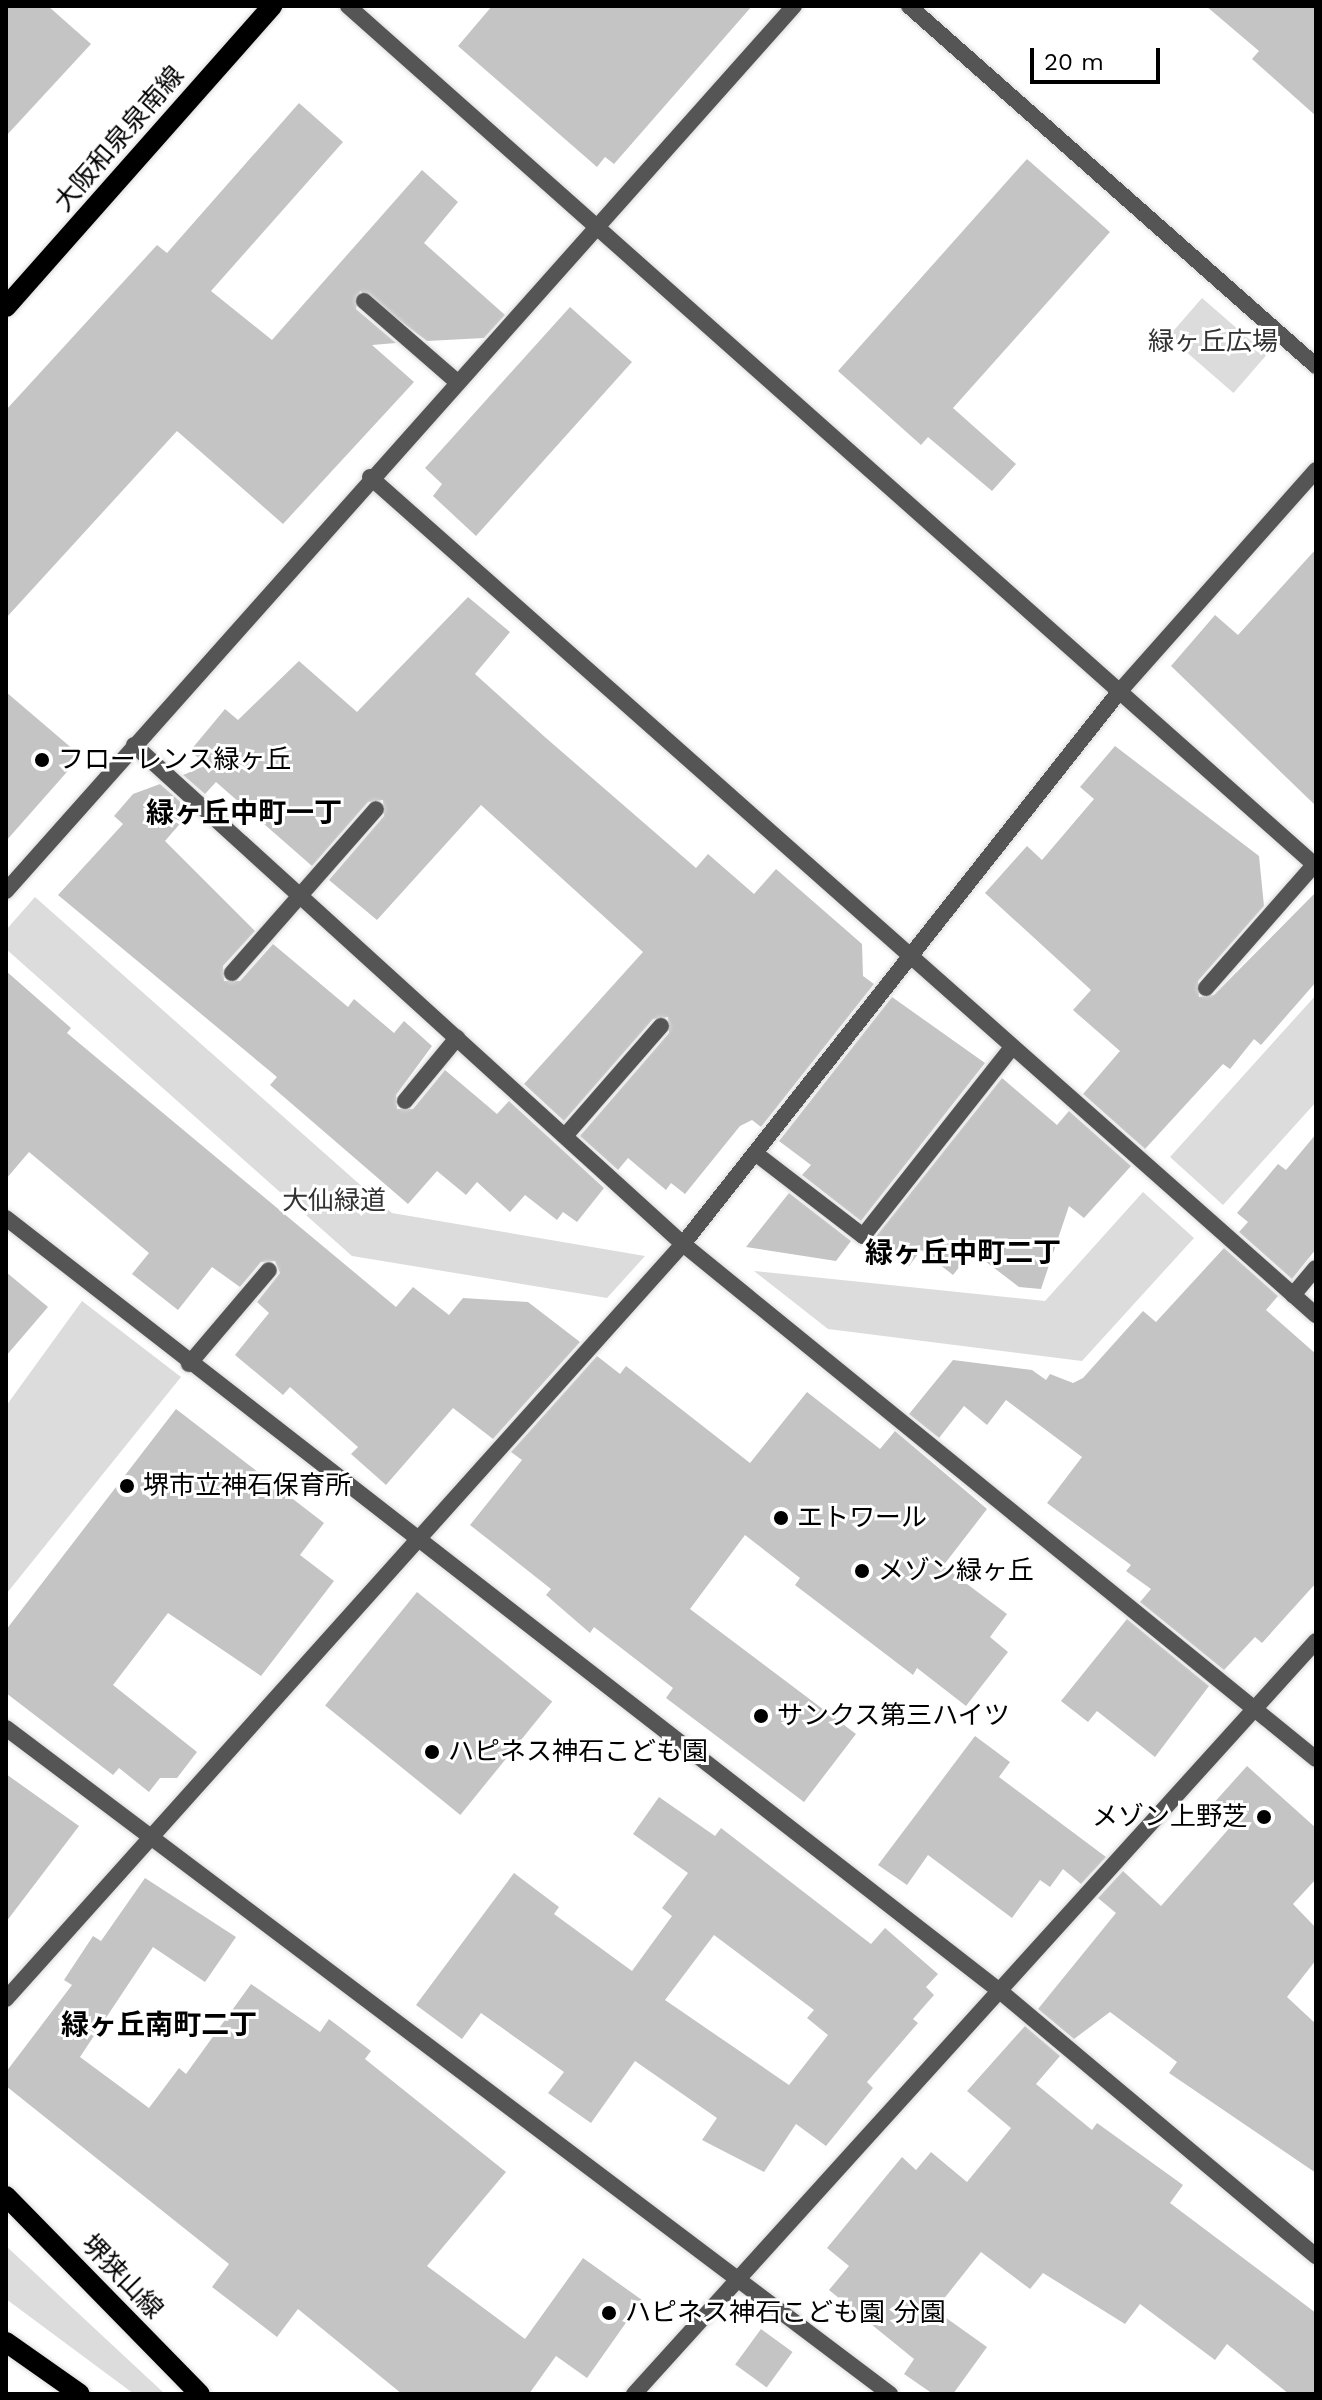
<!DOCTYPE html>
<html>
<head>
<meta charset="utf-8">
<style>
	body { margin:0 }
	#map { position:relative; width:1322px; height:2400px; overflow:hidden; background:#fff; font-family:"Work Sans","Noto Sans JP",sans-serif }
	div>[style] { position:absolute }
	.green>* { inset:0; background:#dcdcdc; transform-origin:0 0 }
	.building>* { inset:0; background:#c4c4c4; transform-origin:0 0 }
	.roads { filter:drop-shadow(0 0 2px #dbdbdb) drop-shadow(0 0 2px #dbdbdb) }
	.service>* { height:16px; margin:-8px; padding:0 8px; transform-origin:8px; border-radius:8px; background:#555 }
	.minor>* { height:16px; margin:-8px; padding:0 8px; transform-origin:8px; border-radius:8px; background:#555 }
	.tertiary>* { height:16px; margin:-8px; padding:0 8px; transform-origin:8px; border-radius:8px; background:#555 }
	.primary>* { height:20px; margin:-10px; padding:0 10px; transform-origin:10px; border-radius:10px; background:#000 }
	.dots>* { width:22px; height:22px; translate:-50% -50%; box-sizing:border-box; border:4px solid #fff; border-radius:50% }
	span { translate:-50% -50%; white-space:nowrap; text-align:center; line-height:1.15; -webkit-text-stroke:6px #fff; paint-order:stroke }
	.street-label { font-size:26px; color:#000 }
	.park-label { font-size:26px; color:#333 }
	.poi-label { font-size:26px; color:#000 }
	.left { translate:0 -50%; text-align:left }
	.right { translate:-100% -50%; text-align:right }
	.neighbourhood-label { font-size:28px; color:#000; font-weight:700 }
	.frame { position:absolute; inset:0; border:8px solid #000; pointer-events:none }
	.scale { position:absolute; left:1030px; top:48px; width:130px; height:36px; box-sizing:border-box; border:4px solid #000; border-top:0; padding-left:10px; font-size:24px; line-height:28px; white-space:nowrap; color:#000; -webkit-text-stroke:6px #fff; paint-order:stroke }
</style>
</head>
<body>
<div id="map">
	<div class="green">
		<div style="left:1202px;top:298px;width:86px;height:51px;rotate:41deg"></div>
		<div style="clip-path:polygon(35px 897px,392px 1213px,645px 1256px,607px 1298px,352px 1256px,6px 949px,6px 930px)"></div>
		<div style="clip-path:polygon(1316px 995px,1316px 1102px,1223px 1205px,1170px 1157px)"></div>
		<div style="clip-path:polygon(1143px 1192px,1194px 1238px,1082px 1361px,828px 1329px,754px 1271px,1045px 1301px)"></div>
		<div style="clip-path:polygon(82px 1301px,181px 1377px,7px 1593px,6px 1406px)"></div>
		<div style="clip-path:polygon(6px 2246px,165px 2394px,134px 2394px,6px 2299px)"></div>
	</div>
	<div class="building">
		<div style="clip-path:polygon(6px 6px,48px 6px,91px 44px,6px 136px)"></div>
		<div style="clip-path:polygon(492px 6px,752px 6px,614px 164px,605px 157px,597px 167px,458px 46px)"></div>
		<div style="clip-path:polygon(1206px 6px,1316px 6px,1316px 116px,1252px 59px,1259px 51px)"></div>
		<div style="clip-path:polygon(299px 103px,343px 142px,211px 291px,272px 340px,422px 170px,458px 202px,424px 243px,505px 315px,484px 338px,427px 341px,360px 291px,356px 309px,396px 343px,372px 345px,414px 382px,283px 524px,177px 431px,6px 618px,6px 410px,157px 245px,167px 253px)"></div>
		<div style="clip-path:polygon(1027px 159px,1110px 232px,953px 408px,1016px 464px,992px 491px,928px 437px,921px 445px,838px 371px)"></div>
		<div style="clip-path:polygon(570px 307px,632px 362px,476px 536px,433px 496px,442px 484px,425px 468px)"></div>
		<div style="clip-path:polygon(1316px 549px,1316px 806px,1171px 666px,1215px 615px,1238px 635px)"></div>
		<div style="clip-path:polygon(468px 597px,510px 632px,475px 674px,546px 738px,696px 868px,708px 854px,754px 894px,776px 869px,862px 944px,863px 976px,874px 984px,761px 1127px,752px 1120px,740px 1126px,685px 1194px,671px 1183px,666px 1190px,628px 1158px,618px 1170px,580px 1136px,669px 1033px,668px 1017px,653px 1019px,564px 1121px,524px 1084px,643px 952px,481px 805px,377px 920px,329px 880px,384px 816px,383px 800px,368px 802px,312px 866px,216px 782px,205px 794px,183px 775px,207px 765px,190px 751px,225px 709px,238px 720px,299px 661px,357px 712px)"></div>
		<div style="clip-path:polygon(6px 692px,81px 756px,6px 841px)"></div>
		<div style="clip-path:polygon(1115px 746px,1259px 856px,1264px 906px,1198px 981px,1199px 997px,1214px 995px,1316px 892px,1316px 982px,1261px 1045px,1254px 1039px,1230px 1069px,1223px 1064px,1145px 1149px,1083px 1094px,1120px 1051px,1073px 1010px,1091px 990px,985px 893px,1027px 846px,1042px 860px,1094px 799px,1080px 787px)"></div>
		<div style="clip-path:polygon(160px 784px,191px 811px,165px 841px,255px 931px,223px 966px,224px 981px,240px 981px,273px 944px,348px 1007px,354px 999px,394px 1033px,404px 1021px,432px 1046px,396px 1095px,397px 1109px,413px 1109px,445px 1070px,497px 1114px,509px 1101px,604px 1188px,577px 1222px,563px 1212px,557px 1220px,525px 1195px,510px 1212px,477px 1182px,466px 1195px,437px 1171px,408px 1204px,270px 1085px,277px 1077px,58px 895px,123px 824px,114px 816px,133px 794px)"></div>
		<div style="clip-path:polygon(6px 971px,71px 1028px,67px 1033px,396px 1307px,413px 1287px,449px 1315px,463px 1298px,528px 1302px,580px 1342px,493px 1439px,453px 1408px,386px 1485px,351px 1454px,358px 1447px,290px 1387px,283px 1395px,235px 1355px,269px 1313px,257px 1302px,280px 1273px,275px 1261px,261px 1262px,240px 1287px,212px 1267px,178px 1310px,132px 1274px,149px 1253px,29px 1152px,6px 1179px)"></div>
		<div style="clip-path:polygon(892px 997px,985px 1063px,861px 1221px,802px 1175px,811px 1165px,779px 1141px)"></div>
		<div style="clip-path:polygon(1002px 1078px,1057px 1125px,1069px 1111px,1131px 1166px,1084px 1218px,1069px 1206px,1041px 1289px,1019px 1287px,972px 1251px,953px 1275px,921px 1250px,909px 1266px,874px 1239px)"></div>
		<div style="clip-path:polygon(1316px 1134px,1316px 1249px,1292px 1279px,1239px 1232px,1248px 1222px,1237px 1213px,1278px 1164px,1286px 1170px)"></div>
		<div style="clip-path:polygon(789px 1193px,851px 1241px,836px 1261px,746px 1247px)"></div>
		<div style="clip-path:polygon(1224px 1248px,1278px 1296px,1266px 1310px,1316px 1354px,1316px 1583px,1262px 1643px,1255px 1637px,1224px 1670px,1140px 1602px,1151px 1589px,1126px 1571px,1131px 1565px,1047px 1503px,1082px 1457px,1006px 1400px,987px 1425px,964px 1406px,939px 1438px,909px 1414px,953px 1360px,1032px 1370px,1046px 1380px,1050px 1374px,1073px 1383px,1083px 1378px,1143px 1311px,1156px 1322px)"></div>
		<div style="clip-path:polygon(6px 1272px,48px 1307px,6px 1356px)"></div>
		<div style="clip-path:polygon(597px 1356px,620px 1374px,626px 1366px,750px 1463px,807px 1392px,880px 1449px,895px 1431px,987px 1509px,943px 1566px,1007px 1614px,990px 1637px,1008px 1652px,966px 1706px,917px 1668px,913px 1675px,795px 1585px,800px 1578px,745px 1535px,690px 1609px,856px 1734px,804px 1802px,666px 1698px,673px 1688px,594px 1627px,590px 1633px,546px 1595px,551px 1589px,470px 1525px,522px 1460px,511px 1452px)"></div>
		<div style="clip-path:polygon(176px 1409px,324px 1523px,300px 1555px,334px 1581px,261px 1676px,168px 1613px,113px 1685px,197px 1752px,177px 1778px,160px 1778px,149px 1792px,119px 1768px,113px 1775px,6px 1693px,6px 1630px)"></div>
		<div style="left:417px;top:1592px;width:174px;height:146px;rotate:39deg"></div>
		<div style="clip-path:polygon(1127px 1619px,1209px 1686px,1155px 1757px,1097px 1711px,1088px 1722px,1061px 1701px)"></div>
		<div style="clip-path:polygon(975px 1736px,1010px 1762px,999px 1777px,1106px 1857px,1081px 1884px,1063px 1869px,1050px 1887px,1040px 1880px,1012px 1918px,928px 1855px,907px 1885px,878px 1865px)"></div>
		<div style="clip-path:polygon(1247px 1766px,1316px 1828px,1316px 1879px,1293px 1904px,1316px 1928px,1316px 1960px,1287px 1997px,1316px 2024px,1316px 2173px,1169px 2073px,1177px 2062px,1110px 2012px,1074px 2039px,1038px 2009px,1116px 1913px,1098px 1898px,1123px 1871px,1161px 1906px,1233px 1824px,1212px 1805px)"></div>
		<div style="clip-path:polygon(6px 1774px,79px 1826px,6px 1922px)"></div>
		<div style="clip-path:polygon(evenodd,659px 1797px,715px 1836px,721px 1828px,871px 1944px,885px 1928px,938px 1974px,926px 1987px,934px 1995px,913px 2019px,918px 2023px,867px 2082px,873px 2088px,826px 2146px,796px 2124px,764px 2172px,702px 2140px,717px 2118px,635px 2061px,591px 2123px,548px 2093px,564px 2072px,481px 2013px,462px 2039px,416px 2005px,514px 1873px,559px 1907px,554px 1914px,632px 1971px,672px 1916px,662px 1908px,688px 1873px,633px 1834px,659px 1797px,714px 1935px,814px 2010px,807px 2018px,828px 2035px,789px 2085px,665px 2000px,714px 1935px)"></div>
		<div style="clip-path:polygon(145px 1878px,236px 1937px,205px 1982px,153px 1947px,80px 2057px,149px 2108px,179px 2068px,186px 2074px,251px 1984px,320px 2032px,329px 2019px,371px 2051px,365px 2059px,506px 2172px,427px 2266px,525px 2339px,583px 2258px,642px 2300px,587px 2378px,556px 2356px,529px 2394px,402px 2394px,298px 2309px,277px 2337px,212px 2287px,229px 2264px,6px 2086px,6px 2072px,72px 1985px,64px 1980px,93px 1936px,101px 1941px)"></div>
		<div style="clip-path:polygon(1025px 2026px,1060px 2056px,1036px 2084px,1092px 2130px,1097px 2123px,1183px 2185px,1170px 2203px,1316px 2313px,1316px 2394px,1289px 2394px,1227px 2344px,1215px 2360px,1140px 2304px,1125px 2324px,1043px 2273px,1030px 2289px,981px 2252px,935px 2310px,987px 2347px,953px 2394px,933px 2394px,904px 2374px,914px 2359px,829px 2290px,849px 2266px,827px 2248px,902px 2157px,916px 2170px,931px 2152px,967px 2182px,1011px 2128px,967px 2091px)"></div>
		<div style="left:761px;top:2329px;width:39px;height:44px;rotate:36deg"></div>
	</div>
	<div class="roads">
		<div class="service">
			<div style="left:364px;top:301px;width:121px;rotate:41deg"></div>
			<div style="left:232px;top:973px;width:218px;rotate:-48.7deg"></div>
			<div style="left:1206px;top:988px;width:164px;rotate:-48.7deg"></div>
			<div style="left:405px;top:1101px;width:82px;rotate:-50.5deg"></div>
			<div style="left:565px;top:1136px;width:146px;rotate:-48.9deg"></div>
			<div style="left:755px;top:1153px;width:136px;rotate:37.5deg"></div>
			<div style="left:863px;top:1236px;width:236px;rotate:-51.7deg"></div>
			<div style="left:1293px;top:1295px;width:35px;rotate:-50deg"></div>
			<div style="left:189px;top:1364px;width:123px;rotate:-49.6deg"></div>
		</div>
		<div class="minor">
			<div style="left:909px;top:6px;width:543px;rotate:41.49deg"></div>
			<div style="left:370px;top:477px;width:1264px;rotate:41.54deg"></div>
			<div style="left:134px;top:745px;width:742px;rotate:42.27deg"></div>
			<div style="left:683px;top:1244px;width:816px;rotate:39.13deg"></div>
			<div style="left:6px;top:891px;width:1185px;rotate:-48.32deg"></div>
			<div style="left:6px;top:1218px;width:1261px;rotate:37.88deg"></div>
			<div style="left:1001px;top:1992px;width:411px;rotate:40deg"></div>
			<div style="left:6px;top:1728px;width:1107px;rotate:36.99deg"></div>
			<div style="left:6px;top:1999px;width:1014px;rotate:-48.12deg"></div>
			<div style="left:683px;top:1244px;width:703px;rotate:-51.7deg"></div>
			<div style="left:1119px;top:692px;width:297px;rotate:-48.4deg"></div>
			<div style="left:634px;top:2394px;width:1016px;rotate:-47.83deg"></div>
		</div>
		<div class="tertiary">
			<div style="left:348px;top:6px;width:1295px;rotate:41.62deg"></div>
		</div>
		<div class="primary">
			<div style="left:6px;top:307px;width:402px;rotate:-48.5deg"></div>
			<div style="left:6px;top:2196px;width:277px;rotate:45.6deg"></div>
			<div style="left:6px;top:2342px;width:90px;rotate:35.1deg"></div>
		</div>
	</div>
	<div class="dots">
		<div style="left:42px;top:760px;background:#000"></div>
		<div style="left:127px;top:1486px;background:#000"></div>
		<div style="left:781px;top:1518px;background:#000"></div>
		<div style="left:862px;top:1571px;background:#000"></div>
		<div style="left:761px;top:1716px;background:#000"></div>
		<div style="left:432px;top:1752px;background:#000"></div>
		<div style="left:1264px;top:1817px;background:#000"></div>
		<div style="left:609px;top:2313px;background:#000"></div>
	</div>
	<div class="street-label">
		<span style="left:119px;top:139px;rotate:-49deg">大阪和泉泉南線</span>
		<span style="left:122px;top:2277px;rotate:46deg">堺狭山線</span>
	</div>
	<div class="park-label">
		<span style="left:1213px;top:342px">緑ヶ丘広場</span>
		<span style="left:334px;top:1201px">大仙緑道</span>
	</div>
	<div class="poi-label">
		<span class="left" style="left:58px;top:760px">フローレンス緑ヶ丘</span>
		<span class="left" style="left:143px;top:1486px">堺市立神石保育所</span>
		<span class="left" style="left:797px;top:1518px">エトワール</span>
		<span class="left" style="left:878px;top:1571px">メゾン緑ヶ丘</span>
		<span class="left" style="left:777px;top:1716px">サンクス第三ハイツ</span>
		<span class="left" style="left:448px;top:1752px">ハピネス神石こども園</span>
		<span class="right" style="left:1248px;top:1817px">メゾン上野芝</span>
		<span class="left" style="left:625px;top:2313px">ハピネス神石こども園 分園</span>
	</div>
	<div class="neighbourhood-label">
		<span style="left:244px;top:813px">緑ヶ丘中町一丁</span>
		<span style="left:963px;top:1253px">緑ヶ丘中町二丁</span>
		<span style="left:159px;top:2025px">緑ヶ丘南町二丁</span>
	</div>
	<div class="frame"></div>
	<div class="scale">20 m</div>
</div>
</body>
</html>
